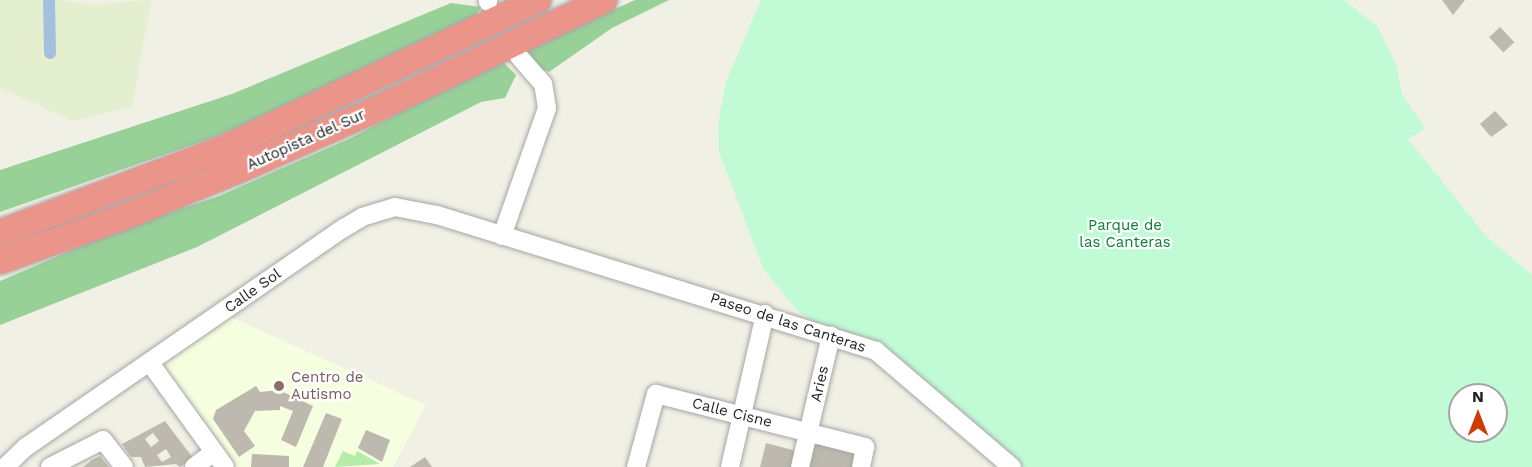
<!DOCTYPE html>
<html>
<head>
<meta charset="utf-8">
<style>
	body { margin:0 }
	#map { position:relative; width:1532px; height:467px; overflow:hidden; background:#f0f0e5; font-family:"Work Sans",sans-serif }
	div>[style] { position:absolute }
	.education>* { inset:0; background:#f5ffdf }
	.farmland>* { inset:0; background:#e3efcf }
	.grass>* { inset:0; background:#b6eca9 }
	.forest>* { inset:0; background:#98d198 }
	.park>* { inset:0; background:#c0fbd6 }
	.canal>* { height:12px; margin:-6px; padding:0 6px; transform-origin:6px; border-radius:6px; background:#a4c0df }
	.building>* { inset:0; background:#bdb9ae; transform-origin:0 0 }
	.roads { filter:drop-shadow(0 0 2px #a6a6a6) drop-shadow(0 0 2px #a6a6a6) }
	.minor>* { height:18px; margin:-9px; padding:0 9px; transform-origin:9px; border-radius:9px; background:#fff }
	.highway>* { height:26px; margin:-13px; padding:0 13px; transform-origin:13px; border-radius:13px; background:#ea948a }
	.dots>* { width:16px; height:16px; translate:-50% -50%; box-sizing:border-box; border:3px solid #fff; border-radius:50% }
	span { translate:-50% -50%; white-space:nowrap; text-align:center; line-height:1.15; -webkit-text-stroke:4.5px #fff; paint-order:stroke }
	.street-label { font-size:15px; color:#1f1f1f }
	.park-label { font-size:15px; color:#088236 }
	.education-label { font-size:15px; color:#785e54 }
	.left { translate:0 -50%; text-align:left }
	.north { position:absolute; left:1448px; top:383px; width:60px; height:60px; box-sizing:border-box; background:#fff; border:2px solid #a5a5a5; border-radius:50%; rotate:0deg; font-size:16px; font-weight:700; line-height:24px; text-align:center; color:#1f1f1f }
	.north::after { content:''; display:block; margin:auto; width:21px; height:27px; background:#ce3d00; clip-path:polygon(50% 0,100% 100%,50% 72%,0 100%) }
</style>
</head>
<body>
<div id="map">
	<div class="education">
		<div style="clip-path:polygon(231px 317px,426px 405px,393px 467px,233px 467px,161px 366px)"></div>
	</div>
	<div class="farmland">
		<div style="clip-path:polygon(0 0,59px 0,90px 5px,151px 0,132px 107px,73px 121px,0 88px)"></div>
	</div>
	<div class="grass">
		<div style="clip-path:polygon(343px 451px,355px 456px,357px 451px,380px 464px,335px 467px)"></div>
	</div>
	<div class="forest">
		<div style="clip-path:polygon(635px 0,669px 0,612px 28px,549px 72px,541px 69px,525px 49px)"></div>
		<div style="clip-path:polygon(451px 3px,481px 7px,475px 16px,407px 51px,218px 136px,0 212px,0 170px,232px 94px)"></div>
		<div style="clip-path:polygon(495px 62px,503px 62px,516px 75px,505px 98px,481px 102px,197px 247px,0 325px,0 281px,121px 229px,219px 196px,351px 138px)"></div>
	</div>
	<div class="park">
		<div style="clip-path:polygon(evenodd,761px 0,1344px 0,1378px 27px,1397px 66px,1402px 95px,1425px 128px,1408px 139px,1486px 236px,1532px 275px,1532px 467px,1023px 467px,884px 348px,817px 325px,797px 310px,764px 270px,719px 152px,718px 124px,726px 82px,761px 0,1460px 395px,1496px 395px,1496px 431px,1460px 431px,1460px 395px)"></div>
	</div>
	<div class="canal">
		<div style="left:49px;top:0;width:53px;rotate:88.9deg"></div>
	</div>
	<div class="building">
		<div style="clip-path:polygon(1442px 0,1465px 0,1453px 15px)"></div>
		<div style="left:1500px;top:27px;width:21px;height:15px;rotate:47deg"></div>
		<div style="clip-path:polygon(1495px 111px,1508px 125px,1491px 137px,1480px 124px)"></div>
		<div style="clip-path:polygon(256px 386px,260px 392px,279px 390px,313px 406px,296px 447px,281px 440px,293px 411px,280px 406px,280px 410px,255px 411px,244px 431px,255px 446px,239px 457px,213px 419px,216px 410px)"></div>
		<div style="clip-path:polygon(326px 413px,342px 419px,323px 467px,303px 467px)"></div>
		<div style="clip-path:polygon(evenodd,165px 421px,193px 458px,180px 467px,176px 464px,145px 467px,141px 457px,131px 457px,122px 444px,165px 421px,153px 433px,159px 441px,151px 447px,145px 439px,153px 433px,165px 421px,166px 449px,171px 457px,162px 462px,157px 455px,166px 449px)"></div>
		<div style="clip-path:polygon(366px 430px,390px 440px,382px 462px,358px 448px)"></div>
		<div style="clip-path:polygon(766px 443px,796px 451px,792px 467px,760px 467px)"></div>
		<div style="clip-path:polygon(812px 443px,856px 454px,853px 467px,806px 467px)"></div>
		<div style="clip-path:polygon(252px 454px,289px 456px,289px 467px,251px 467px)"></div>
		<div style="clip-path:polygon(100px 456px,109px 467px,83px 467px,92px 460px)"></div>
		<div style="clip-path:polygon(425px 457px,432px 467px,410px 467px)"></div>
	</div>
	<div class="roads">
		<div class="minor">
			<div style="left:488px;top:2px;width:2px;rotate:-90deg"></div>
			<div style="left:502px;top:236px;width:136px;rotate:-70.6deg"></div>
			<div style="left:547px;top:108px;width:24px;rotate:-99deg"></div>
			<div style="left:543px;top:84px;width:37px;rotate:-131deg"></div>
			<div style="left:150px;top:363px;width:128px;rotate:54.2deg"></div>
			<div style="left:5px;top:467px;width:29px;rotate:-44deg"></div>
			<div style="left:26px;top:447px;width:386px;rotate:-34.6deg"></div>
			<div style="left:344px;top:228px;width:21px;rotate:-31deg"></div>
			<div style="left:362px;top:217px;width:34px;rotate:-17deg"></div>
			<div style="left:395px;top:207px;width:43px;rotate:10.8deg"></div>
			<div style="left:437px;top:215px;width:460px;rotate:17.2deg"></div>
			<div style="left:876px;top:351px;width:179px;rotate:40.5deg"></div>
			<div style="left:50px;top:467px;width:59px;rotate:-27deg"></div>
			<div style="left:103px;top:440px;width:34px;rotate:52deg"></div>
			<div style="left:194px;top:467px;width:25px;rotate:-37deg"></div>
			<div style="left:636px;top:467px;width:76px;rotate:-74.7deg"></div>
			<div style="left:656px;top:394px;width:216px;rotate:14.2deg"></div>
			<div style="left:865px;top:447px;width:20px;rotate:101deg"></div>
			<div style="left:730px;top:467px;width:157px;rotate:-77.1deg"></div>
			<div style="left:800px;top:467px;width:135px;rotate:-76.7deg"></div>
		</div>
		<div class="highway">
			<div style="left:0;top:233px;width:243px;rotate:-20.7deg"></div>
			<div style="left:227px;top:147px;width:344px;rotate:-25.3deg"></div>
			<div style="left:0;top:261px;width:139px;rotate:-19.7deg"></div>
			<div style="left:131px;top:214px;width:113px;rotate:-22.3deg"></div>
			<div style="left:236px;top:171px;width:142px;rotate:-23.7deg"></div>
			<div style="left:366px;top:114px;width:264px;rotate:-25.6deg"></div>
		</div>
	</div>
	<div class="dots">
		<div style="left:279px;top:386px;background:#8d6e63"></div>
	</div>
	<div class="street-label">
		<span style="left:306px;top:140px;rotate:-24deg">Autopista del Sur</span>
		<span style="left:253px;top:291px;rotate:-35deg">Calle Sol</span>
		<span style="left:788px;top:323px;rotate:18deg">Paseo de las Canteras</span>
		<span style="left:820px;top:384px;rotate:-77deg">Aries</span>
		<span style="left:732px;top:413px;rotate:14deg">Calle Cisne</span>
	</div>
	<div class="park-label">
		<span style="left:1125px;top:234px">Parque de<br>las Canteras</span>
	</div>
	<div class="education-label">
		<span class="left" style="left:291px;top:386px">Centro de<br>Autismo</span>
	</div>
	<div class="north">N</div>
</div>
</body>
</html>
